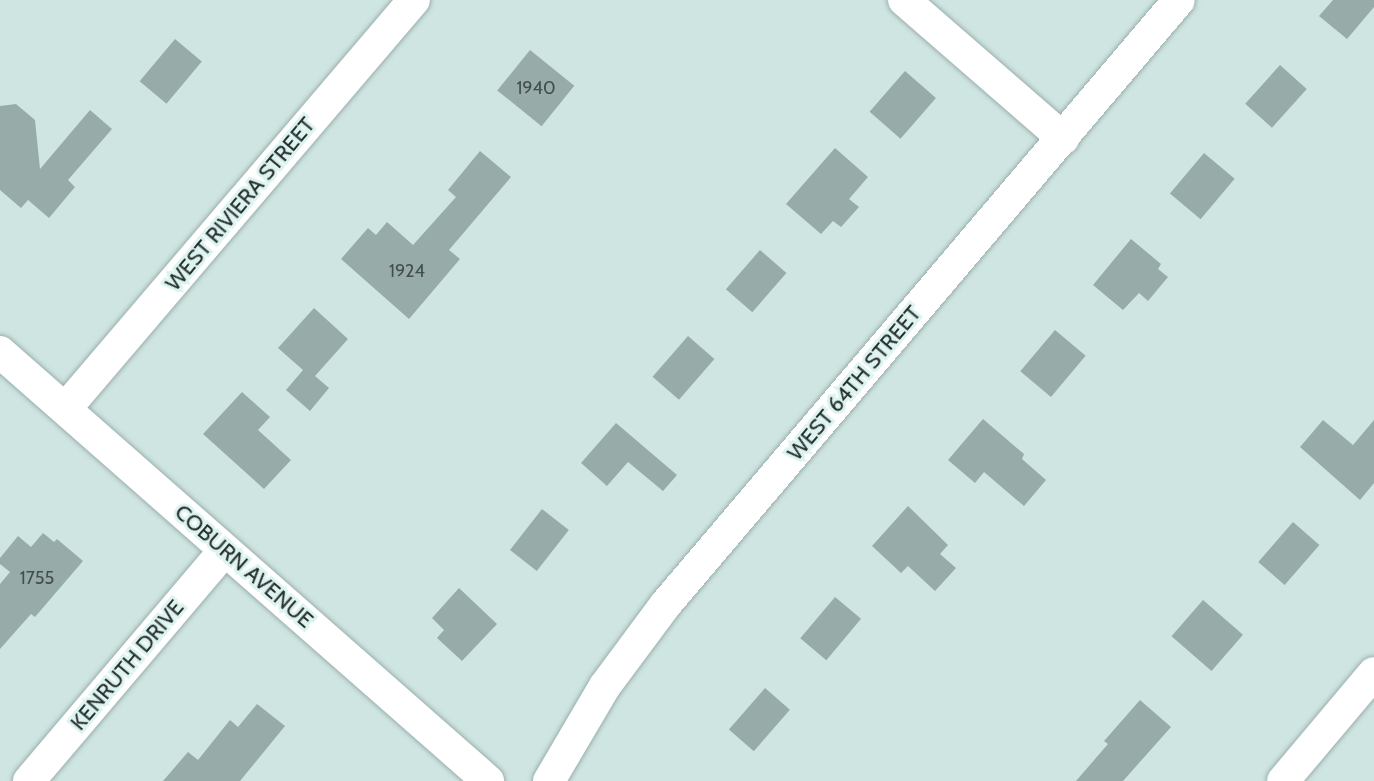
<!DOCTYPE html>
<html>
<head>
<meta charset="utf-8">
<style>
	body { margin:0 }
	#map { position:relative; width:1374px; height:781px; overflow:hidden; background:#cfe5e2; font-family:Cabin,sans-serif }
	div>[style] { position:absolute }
	.building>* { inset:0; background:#97aca9; transform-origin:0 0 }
	.roads { filter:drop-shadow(0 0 2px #9aafac) drop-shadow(0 0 2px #9aafac) }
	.minor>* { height:32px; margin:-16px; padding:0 16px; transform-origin:16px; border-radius:16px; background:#fff }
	span { translate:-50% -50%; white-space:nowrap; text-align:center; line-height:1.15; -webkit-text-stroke:6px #dcf3ef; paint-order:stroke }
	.number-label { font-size:18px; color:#434e4d }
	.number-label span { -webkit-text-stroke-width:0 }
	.street-label { font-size:22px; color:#272f2e }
</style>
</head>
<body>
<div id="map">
	<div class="building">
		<div style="clip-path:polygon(1333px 0,1374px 0,1374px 7px,1347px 39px,1319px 16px)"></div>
		<div style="left:175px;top:39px;width:35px;height:55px;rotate:40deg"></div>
		<div style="left:530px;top:50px;width:57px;height:52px;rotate:39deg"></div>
		<div style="left:1280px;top:65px;width:36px;height:52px;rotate:42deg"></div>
		<div style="left:905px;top:71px;width:41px;height:54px;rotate:41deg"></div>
		<div style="clip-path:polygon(16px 104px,35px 120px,40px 169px,90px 110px,112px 129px,68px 180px,75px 187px,49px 218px,28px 200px,21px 208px,0 190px,0 106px)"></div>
		<div style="clip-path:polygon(835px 148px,868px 177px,849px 199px,859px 207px,841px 227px,833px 221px,821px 234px,786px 204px)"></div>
		<div style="clip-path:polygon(480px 151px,511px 177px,449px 250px,460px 259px,409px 319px,341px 259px,368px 228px,376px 235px,387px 222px,413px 245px,456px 197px,448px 190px)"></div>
		<div style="left:1204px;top:153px;width:40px;height:53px;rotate:40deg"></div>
		<div style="clip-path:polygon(1131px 239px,1161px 264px,1158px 269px,1168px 277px,1148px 301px,1139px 293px,1123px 310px,1093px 285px)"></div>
		<div style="left:760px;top:250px;width:35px;height:52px;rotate:41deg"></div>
		<div style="clip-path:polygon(314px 308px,348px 339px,315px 376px,329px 388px,310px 411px,286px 390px,303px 370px,278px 348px)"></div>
		<div style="left:1055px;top:330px;width:40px;height:54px;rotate:40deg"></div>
		<div style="left:688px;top:336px;width:35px;height:54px;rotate:41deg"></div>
		<div style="clip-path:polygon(242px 392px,270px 417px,258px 430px,291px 460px,264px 489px,203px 434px)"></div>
		<div style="clip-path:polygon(983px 419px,1024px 454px,1022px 459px,1046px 480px,1024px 506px,984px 472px,975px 483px,948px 460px)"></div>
		<div style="clip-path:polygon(1323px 420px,1353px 445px,1374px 420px,1374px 483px,1360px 500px,1300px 447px)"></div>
		<div style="clip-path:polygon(616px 423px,677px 475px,663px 491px,628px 462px,607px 486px,581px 463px)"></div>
		<div style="clip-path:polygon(908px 506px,948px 545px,940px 554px,956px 568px,935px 591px,908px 566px,901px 573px,872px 546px)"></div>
		<div style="left:542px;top:509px;width:34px;height:52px;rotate:38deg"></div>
		<div style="left:1293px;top:522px;width:35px;height:53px;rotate:41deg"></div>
		<div style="clip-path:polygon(43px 533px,54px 542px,57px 539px,83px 561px,35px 617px,31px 614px,0 649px,0 584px,10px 572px,0 564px,0 558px,18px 536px,31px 547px)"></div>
		<div style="clip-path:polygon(459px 588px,497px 624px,462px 661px,437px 638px,444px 630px,432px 618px)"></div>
		<div style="left:835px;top:597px;width:34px;height:54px;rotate:40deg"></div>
		<div style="left:1203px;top:600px;width:53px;height:48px;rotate:41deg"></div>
		<div style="left:765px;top:688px;width:33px;height:55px;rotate:41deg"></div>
		<div style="clip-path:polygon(1140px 700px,1171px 727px,1123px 781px,1076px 781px,1108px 744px,1104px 741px)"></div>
		<div style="clip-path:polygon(257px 704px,285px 726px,240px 781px,163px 781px,188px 752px,198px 760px,230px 720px,238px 727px)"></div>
	</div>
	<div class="roads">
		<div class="minor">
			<div style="left:904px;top:0;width:211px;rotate:41deg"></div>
			<div style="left:0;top:352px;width:650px;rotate:41.32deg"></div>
			<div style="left:66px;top:408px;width:536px;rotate:-49.54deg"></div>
			<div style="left:29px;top:781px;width:303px;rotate:-49.7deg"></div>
			<div style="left:549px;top:781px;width:110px;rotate:-59.5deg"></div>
			<div style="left:605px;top:686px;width:102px;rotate:-53.4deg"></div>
			<div style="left:666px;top:604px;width:792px;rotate:-49.66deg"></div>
			<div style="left:1283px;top:781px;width:141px;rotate:-49.9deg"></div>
		</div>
	</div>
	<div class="number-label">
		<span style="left:536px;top:88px">1940</span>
		<span style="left:407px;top:271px">1924</span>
		<span style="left:37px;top:578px">1755</span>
	</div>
	<div class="street-label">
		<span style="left:240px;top:204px;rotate:-50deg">WEST RIVIERA STREET</span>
		<span style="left:854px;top:383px;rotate:-50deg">WEST 64TH STREET</span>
		<span style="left:244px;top:566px;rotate:41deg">COBURN AVENUE</span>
		<span style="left:127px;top:665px;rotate:-50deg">KENRUTH DRIVE</span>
	</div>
</div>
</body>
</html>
